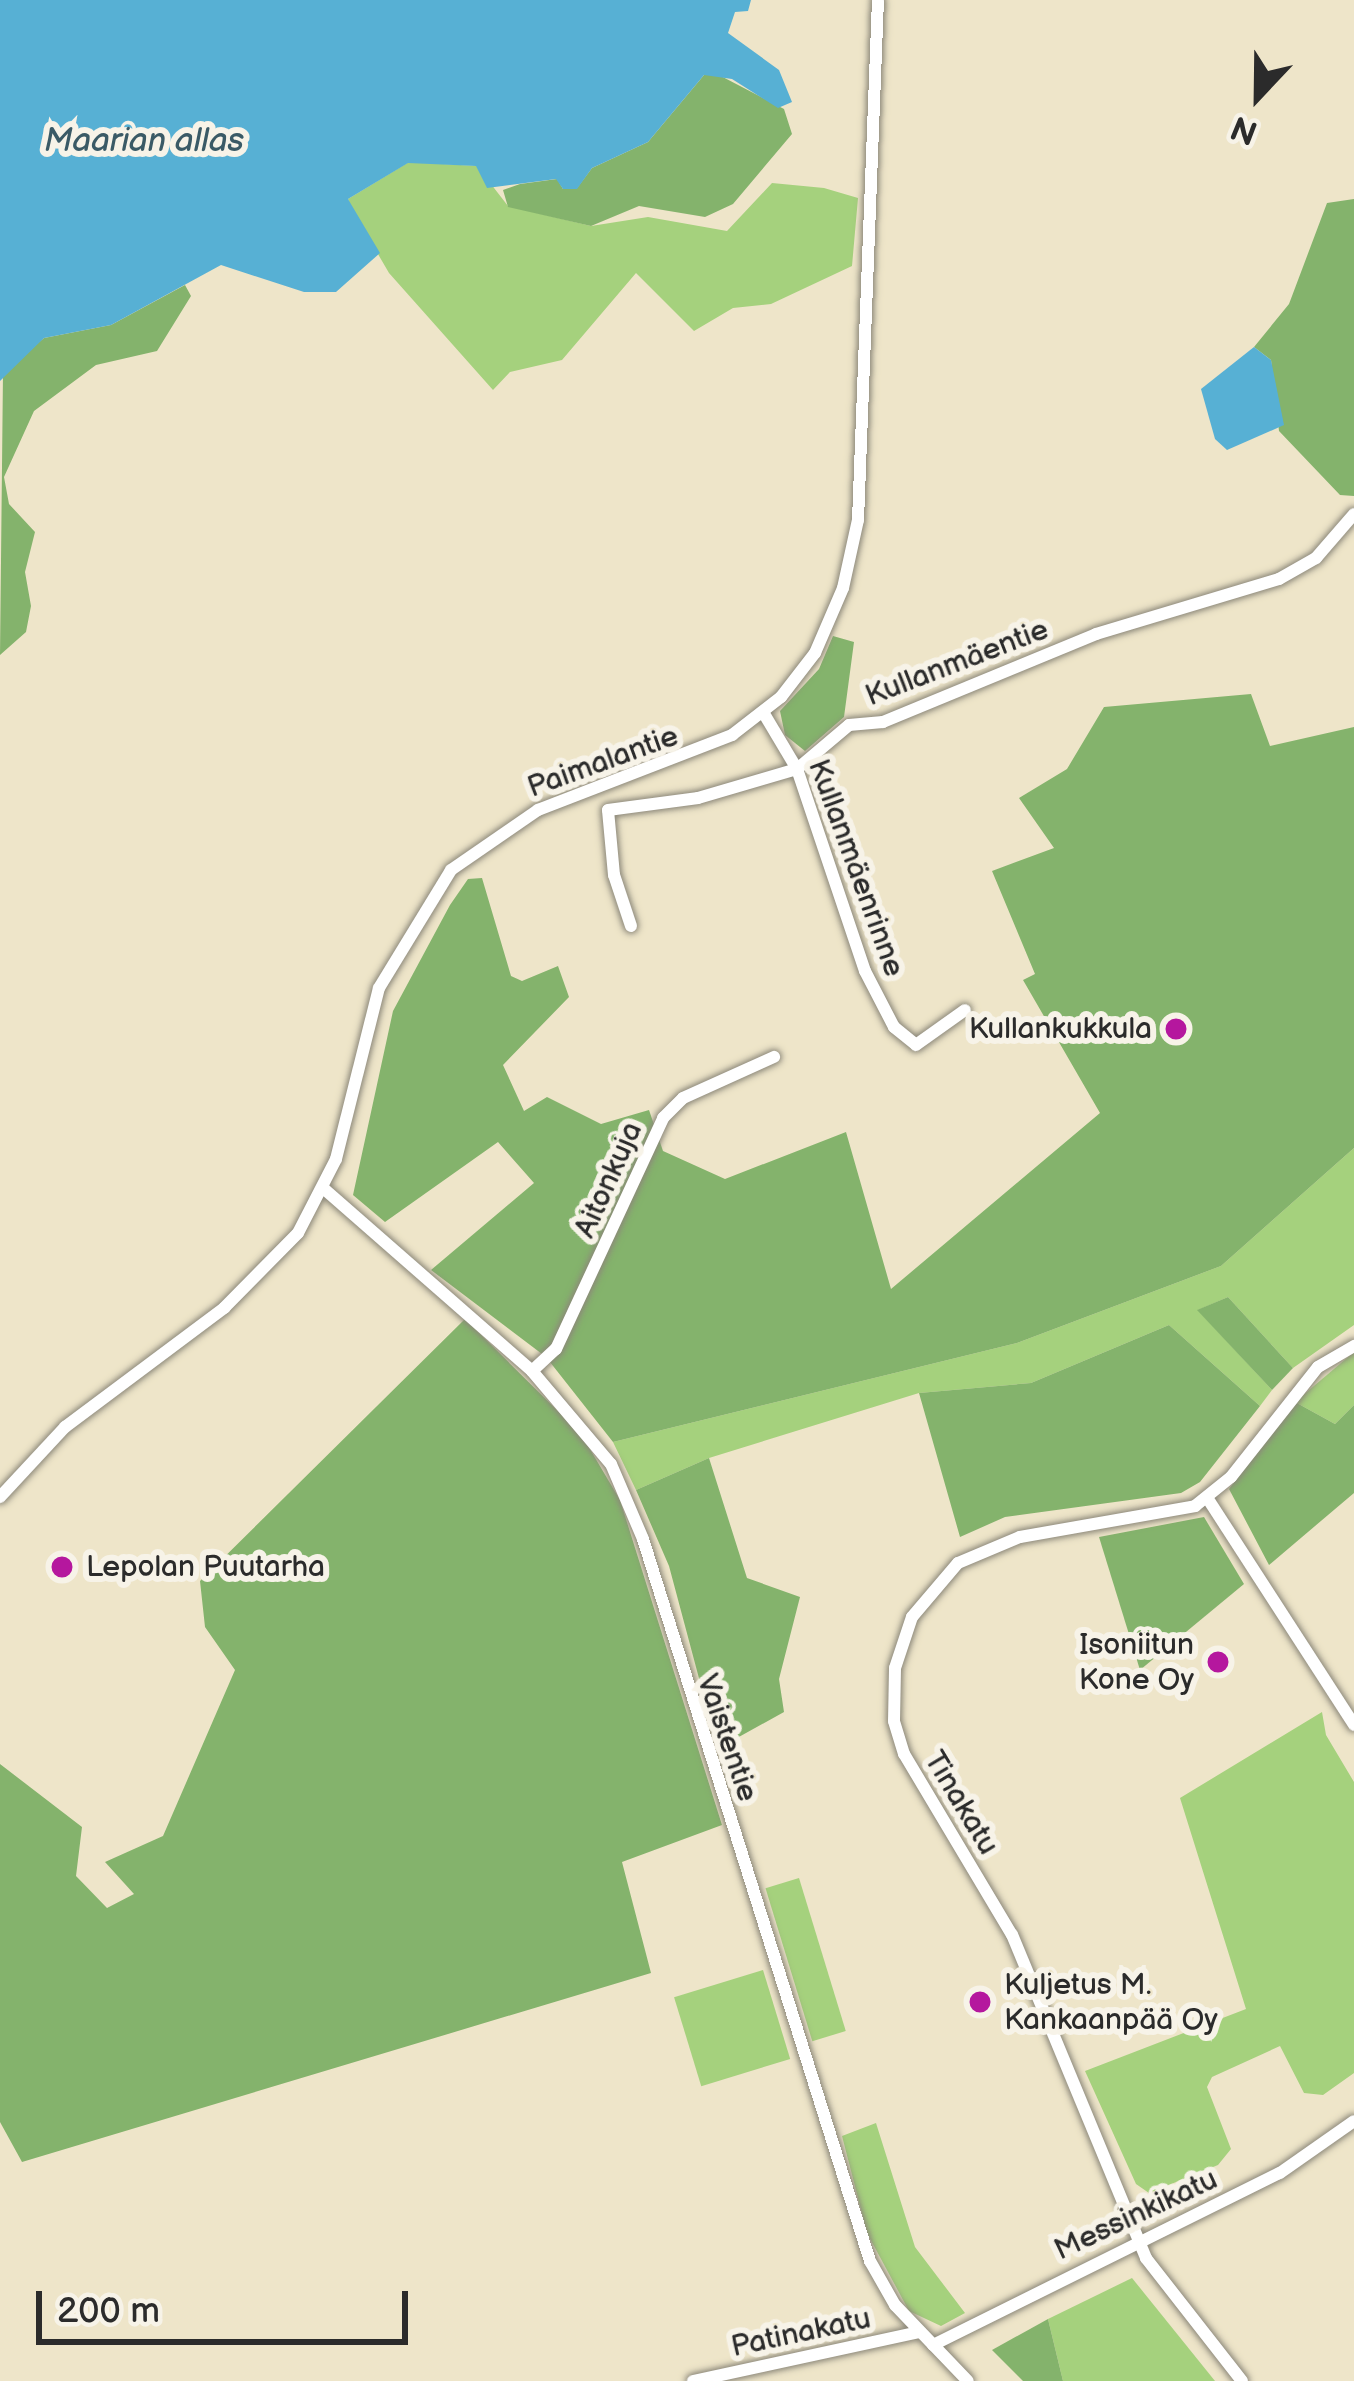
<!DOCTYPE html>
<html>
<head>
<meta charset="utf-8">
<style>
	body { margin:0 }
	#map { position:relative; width:1354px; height:2381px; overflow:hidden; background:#eee5c9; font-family:"Balsamiq Sans",sans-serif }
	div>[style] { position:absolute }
	.green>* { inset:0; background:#a5d17d; transform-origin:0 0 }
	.forest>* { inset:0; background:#84b36c }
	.water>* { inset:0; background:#57b0d4 }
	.roads { filter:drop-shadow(0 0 3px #8c887a) drop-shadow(0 0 3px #8c887a) }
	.minor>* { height:12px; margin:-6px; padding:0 6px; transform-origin:6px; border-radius:6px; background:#fff }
	.dots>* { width:33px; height:33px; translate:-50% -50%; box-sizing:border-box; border:6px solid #f7f3e8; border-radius:50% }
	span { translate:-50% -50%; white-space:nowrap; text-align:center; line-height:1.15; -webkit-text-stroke:12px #f7f3e8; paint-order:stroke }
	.street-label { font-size:30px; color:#2b2b2b }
	.poi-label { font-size:30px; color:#2b2b2b }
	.right { translate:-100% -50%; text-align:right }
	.left { translate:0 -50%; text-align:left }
	.water-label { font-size:33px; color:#3a5a66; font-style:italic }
	.north { position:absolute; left:1198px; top:36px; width:120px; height:120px; -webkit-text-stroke:9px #f7f3e8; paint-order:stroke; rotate:202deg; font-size:33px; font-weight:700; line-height:48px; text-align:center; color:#2b2b2b }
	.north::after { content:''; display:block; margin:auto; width:42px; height:54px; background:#2b2b2b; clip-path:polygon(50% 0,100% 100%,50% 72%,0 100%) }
	.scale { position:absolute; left:36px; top:2291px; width:372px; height:54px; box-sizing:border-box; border:6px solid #2b2b2b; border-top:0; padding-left:15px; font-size:36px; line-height:42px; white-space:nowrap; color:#2b2b2b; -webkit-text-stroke:9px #f7f3e8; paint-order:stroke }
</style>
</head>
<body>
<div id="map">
	<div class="green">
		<div style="clip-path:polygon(409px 162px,477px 166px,508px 206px,591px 226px,648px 217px,727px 231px,772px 183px,824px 188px,858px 198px,852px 266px,771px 304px,733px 308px,694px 331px,636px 273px,562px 360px,510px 372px,493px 390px,389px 273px,350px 206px,348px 199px)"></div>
		<div style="clip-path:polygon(1354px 1148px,1354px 1325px,1293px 1368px,1228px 1297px,1198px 1310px,1272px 1390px,1260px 1406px,1169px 1325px,1031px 1383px,919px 1393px,709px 1458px,636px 1490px,613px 1442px,1017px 1343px,1221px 1266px)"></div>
		<div style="clip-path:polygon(1354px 1352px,1354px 1405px,1335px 1424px,1295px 1402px)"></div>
		<div style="clip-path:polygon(1322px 1712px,1326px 1735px,1354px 1782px,1354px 2073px,1323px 2095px,1304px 2093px,1280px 2046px,1212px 2077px,1207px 2087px,1231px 2149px,1218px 2165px,1149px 2193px,1136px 2184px,1085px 2071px,1246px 2009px,1180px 1798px)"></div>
		<div style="left:799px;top:1878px;width:160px;height:35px;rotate:73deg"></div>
		<div style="left:763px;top:1970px;width:93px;height:93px;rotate:73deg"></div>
		<div style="clip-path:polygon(876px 2123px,915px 2247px,965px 2313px,941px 2326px,909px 2311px,867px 2233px,842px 2136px)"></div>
		<div style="clip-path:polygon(1132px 2278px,1215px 2381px,1063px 2381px,1048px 2319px)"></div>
	</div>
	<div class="forest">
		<div style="clip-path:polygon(717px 74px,784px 109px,792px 134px,733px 204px,705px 217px,639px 206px,591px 226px,508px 207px,503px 190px,520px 184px,557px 179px,563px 189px,577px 188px,592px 168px,648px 142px,704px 75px)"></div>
		<div style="clip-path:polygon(1354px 199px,1354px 496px,1340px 495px,1279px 431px,1271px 360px,1254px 347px,1289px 304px,1327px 203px)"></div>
		<div style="clip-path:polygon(185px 285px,191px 296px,157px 351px,96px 365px,34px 411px,4px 477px,9px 504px,35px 532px,25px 572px,31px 606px,26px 632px,0 655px,3px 372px,44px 338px,111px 325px)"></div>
		<div style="clip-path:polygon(833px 636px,854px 642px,844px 717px,805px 751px,785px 735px,780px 711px,819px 669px)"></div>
		<div style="clip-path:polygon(1251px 694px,1270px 746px,1354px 727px,1354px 1148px,1221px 1266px,1017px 1343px,613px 1442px,546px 1357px,431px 1270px,534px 1183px,498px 1142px,385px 1222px,353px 1195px,393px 1011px,450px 905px,468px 879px,482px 878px,511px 976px,522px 981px,558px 966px,569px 997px,503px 1065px,524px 1111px,547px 1097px,601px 1124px,649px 1110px,663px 1151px,725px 1179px,846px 1132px,891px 1289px,1100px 1113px,1023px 980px,1035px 974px,992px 871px,1054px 848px,1019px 798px,1067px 769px,1104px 707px)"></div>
		<div style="clip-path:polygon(1228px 1297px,1293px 1368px,1272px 1390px,1197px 1310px)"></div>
		<div style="clip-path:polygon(465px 1319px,581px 1434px,620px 1500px,722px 1825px,622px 1862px,651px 1973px,22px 2162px,0 2122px,0 1764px,82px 1827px,76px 1876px,107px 1908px,134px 1894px,105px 1862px,163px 1836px,235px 1670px,205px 1627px,200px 1581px)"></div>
		<div style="clip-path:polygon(1169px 1325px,1260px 1406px,1200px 1482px,1181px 1493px,1005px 1517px,960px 1537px,919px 1393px,1031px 1383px)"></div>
		<div style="clip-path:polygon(1295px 1402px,1335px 1424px,1354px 1405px,1354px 1493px,1269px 1565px,1229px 1489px)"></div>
		<div style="clip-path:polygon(709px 1458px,747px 1578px,800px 1597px,779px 1679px,784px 1712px,728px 1743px,720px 1757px,669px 1566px,636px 1490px)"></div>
		<div style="clip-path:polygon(1204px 1517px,1244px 1584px,1140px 1670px,1099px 1537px)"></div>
		<div style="clip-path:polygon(1048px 2319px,1063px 2381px,1023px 2381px,992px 2350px)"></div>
	</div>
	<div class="water">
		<div style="clip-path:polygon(0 0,751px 0,748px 11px,735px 12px,728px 33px,779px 70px,792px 102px,778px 108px,732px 79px,704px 75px,648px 142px,592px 168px,577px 189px,563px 189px,556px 179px,487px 188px,476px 166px,408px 163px,348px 199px,380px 253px,336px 292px,304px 292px,221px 265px,111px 325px,44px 338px,0 381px)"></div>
		<div style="clip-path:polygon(1254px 347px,1271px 360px,1284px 425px,1227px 450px,1215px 439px,1201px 389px)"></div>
	</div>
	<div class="roads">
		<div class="minor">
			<div style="left:763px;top:712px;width:66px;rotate:59.2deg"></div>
			<div style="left:797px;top:769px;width:213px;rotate:71.4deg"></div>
			<div style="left:865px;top:971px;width:63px;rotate:62.6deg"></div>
			<div style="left:894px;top:1027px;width:28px;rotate:39deg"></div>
			<div style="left:916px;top:1045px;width:60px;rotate:-35.5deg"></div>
			<div style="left:631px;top:926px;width:54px;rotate:-108.4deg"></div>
			<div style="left:614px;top:875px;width:65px;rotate:-95.3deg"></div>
			<div style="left:608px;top:810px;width:91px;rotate:-7.6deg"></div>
			<div style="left:698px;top:798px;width:103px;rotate:-16.3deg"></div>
			<div style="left:797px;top:769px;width:68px;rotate:-40.2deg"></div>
			<div style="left:849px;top:725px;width:34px;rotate:-5deg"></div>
			<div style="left:883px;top:722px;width:230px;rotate:-22.4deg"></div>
			<div style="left:1096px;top:634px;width:191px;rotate:-16.7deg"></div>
			<div style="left:1279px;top:579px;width:43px;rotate:-29.6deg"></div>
			<div style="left:1316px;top:558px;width:58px;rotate:-49.2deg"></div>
			<div style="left:323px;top:1188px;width:278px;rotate:41.2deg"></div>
			<div style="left:532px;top:1371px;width:122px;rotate:49.7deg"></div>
			<div style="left:611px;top:1464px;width:82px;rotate:66.9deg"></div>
			<div style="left:643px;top:1539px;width:757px;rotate:72.55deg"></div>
			<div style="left:870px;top:2261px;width:51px;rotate:60.4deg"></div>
			<div style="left:895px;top:2305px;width:105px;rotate:46.2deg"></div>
			<div style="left:532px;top:1371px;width:33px;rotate:-43deg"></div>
			<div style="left:556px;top:1349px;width:255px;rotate:-65.1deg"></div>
			<div style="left:663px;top:1118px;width:28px;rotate:-45deg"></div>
			<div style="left:683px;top:1098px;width:100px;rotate:-24.3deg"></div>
			<div style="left:0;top:1497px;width:96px;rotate:-47.1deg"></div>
			<div style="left:65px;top:1427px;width:199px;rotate:-36.8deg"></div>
			<div style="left:224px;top:1308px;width:105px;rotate:-45.4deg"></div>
			<div style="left:298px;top:1233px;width:83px;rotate:-62.8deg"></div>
			<div style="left:336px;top:1159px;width:176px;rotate:-75.9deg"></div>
			<div style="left:379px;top:988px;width:138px;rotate:-58.6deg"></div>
			<div style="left:451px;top:870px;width:106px;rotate:-34.6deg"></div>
			<div style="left:538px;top:810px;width:208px;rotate:-21.1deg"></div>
			<div style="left:732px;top:735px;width:62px;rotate:-37.8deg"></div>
			<div style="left:781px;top:697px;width:56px;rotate:-52.3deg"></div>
			<div style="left:815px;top:653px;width:71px;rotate:-66.7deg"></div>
			<div style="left:843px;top:588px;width:70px;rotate:-77.6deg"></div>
			<div style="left:858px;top:520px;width:520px;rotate:-87.8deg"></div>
			<div style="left:1208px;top:1499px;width:269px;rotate:57.1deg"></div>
			<div style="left:933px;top:2345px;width:387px;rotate:-26.4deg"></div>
			<div style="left:1280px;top:2173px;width:90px;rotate:-35.1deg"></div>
			<div style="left:693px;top:2381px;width:232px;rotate:-12.2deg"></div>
			<div style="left:1242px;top:2381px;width:156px;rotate:-128deg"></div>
			<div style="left:1146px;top:2258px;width:350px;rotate:-112.5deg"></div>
			<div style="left:1012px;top:1935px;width:211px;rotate:-120.8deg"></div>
			<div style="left:904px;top:1754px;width:34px;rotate:-107deg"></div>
			<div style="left:894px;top:1721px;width:53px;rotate:-88.9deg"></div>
			<div style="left:895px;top:1668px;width:54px;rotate:-71.6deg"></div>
			<div style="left:912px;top:1617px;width:71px;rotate:-49.6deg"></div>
			<div style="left:958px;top:1563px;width:67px;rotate:-22.8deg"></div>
			<div style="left:1020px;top:1537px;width:178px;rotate:-10deg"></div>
			<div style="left:1195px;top:1506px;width:46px;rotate:-38.9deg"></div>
			<div style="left:1231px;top:1477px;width:140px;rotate:-51.7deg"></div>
			<div style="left:1318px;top:1367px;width:42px;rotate:-30.3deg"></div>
		</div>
	</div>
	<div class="dots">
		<div style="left:1176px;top:1029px;background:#b5179e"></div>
		<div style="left:62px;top:1567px;background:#b5179e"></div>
		<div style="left:1218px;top:1662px;background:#b5179e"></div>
		<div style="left:980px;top:2002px;background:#b5179e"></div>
	</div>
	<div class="street-label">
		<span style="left:957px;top:663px;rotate:-21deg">Kullanmäentie</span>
		<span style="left:603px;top:762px;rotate:-20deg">Paimalantie</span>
		<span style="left:856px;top:868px;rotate:70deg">Kullanmäenrinne</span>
		<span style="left:609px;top:1180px;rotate:-66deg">Aitonkuja</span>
		<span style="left:727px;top:1738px;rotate:71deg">Vaistentie</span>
		<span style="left:961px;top:1803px;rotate:59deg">Tinakatu</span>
		<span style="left:1136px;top:2215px;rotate:-25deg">Messinkikatu</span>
		<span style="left:801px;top:2333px;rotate:-12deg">Patinakatu</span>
	</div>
	<div class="poi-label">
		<span class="right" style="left:1152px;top:1029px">Kullankukkula</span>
		<span class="left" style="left:86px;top:1567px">Lepolan Puutarha</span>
		<span class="right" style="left:1194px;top:1662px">Isoniitun<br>Kone Oy</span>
		<span class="left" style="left:1004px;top:2002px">Kuljetus M.<br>Kankaanpää Oy</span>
	</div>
	<div class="water-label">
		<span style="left:144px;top:142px">Maarian allas</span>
	</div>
	<div class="north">N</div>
	<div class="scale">200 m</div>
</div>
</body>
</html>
